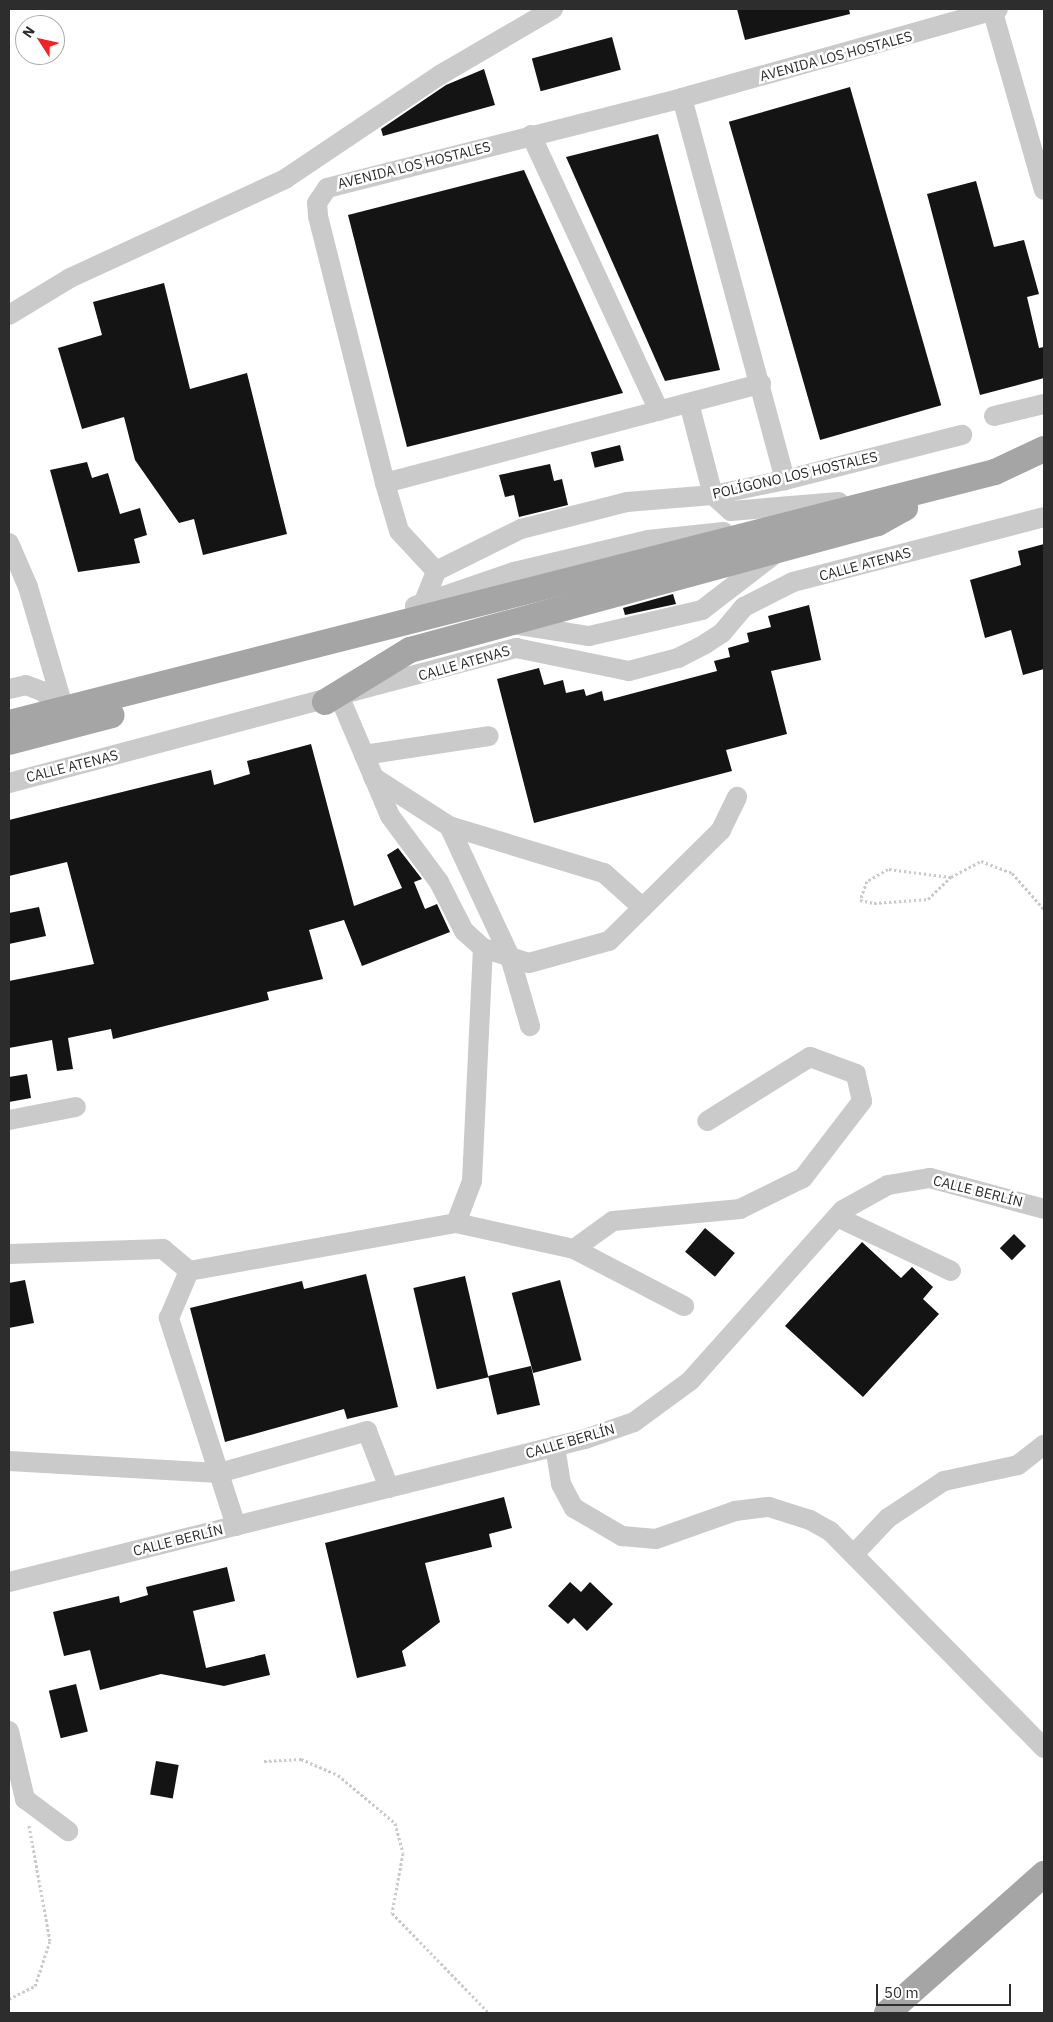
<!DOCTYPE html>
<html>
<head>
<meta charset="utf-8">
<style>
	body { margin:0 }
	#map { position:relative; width:1053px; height:2022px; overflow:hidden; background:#fff; font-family:"IBM Plex Sans",sans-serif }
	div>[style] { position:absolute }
	.building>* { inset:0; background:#141414; transform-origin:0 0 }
	.path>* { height:3px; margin-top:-1.5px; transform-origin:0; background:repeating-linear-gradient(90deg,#cacaca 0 2.5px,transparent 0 5px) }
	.minor>* { height:20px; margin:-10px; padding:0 10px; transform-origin:10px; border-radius:10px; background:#cacaca }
	.major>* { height:26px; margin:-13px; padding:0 13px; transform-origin:13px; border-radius:13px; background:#a5a5a5 }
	span { translate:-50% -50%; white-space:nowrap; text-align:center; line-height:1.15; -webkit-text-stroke:5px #fff; paint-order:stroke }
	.street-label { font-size:14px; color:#2d2d2d }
	.frame { position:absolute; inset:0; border:10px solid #2d2d2d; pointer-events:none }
	.north { position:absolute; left:15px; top:15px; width:50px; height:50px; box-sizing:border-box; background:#fff; border:1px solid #ababab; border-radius:50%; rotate:305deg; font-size:14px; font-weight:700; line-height:20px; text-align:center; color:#2d2d2d }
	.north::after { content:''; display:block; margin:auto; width:18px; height:22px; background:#f32024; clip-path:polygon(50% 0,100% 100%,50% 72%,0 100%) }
	.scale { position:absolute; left:876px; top:1984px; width:135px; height:22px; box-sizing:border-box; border:2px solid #2d2d2d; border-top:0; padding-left:6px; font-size:15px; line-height:18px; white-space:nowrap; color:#2d2d2d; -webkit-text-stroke:4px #fff; paint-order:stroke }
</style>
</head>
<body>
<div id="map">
	<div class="building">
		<div style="clip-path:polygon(737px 9px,849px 9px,850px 14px,745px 40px)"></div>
		<div style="left:612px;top:37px;width:34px;height:83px;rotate:75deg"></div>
		<div style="clip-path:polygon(484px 69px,495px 105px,383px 136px,381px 129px,446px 85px)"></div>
		<div style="left:850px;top:87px;width:331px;height:126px;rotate:74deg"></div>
		<div style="clip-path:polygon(658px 134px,720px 370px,665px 381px,566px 157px)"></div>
		<div style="clip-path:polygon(524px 170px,623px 393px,407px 447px,348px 215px)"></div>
		<div style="clip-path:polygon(976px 181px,994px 247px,1024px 240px,1039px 294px,1027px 297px,1039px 348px,1044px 347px,1044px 378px,980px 395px,927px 194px)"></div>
		<div style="clip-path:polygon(164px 283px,190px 389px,247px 373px,287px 534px,203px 555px,194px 519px,179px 523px,135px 460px,124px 417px,82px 429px,58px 348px,102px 335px,93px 302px)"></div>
		<div style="left:620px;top:445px;width:16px;height:30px;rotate:76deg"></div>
		<div style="clip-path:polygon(87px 462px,92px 478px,108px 473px,120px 514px,140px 508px,147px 535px,134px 539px,140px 563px,78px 572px,50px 470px)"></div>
		<div style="clip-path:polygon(550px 464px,554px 481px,562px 479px,568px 505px,519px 517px,514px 495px,505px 497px,499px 475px)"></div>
		<div style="clip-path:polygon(1044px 544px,1044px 669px,1023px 675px,1011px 630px,985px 638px,970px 580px,1021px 565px,1018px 551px)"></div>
		<div style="clip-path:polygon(673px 594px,676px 604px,625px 615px,623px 608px)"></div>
		<div style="clip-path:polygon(809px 605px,821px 660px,771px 671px,787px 734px,726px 750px,732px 771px,534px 823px,497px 679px,539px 668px,544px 685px,563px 680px,566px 693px,584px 689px,586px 696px,602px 691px,604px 701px,717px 671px,714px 661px,730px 657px,728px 648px,749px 642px,747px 633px,771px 627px,768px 616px)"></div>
		<div style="clip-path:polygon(311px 744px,354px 906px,402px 888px,387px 855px,398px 848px,422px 879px,414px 882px,425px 909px,437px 904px,450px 932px,362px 966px,344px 920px,309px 930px,323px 979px,267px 992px,269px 1000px,113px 1039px,111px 1029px,68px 1038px,73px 1069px,57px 1071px,52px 1040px,9px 1048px,9px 981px,94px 964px,67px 862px,9px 876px,9px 820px,211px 770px,214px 785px,250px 774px,247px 761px)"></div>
		<div style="clip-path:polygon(39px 907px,46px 936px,9px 944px,9px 913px)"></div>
		<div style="clip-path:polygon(27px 1074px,31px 1098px,9px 1102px,9px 1077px)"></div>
		<div style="left:705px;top:1228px;width:39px;height:31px;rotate:40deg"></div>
		<div style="left:1014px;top:1234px;width:17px;height:20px;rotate:45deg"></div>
		<div style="clip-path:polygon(862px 1242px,901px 1278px,912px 1267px,933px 1287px,923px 1299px,939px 1314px,863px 1397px,785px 1326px)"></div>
		<div style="clip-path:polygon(366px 1274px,398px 1407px,347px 1419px,344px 1409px,225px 1442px,190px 1308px,302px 1281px,304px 1289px)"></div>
		<div style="left:465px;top:1276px;width:104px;height:53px;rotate:77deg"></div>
		<div style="clip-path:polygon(25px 1280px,34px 1323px,9px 1328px,9px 1283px)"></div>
		<div style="left:560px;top:1280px;width:83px;height:50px;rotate:75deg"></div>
		<div style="left:531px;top:1366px;width:40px;height:44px;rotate:77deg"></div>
		<div style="clip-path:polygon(504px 1497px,512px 1528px,489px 1534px,492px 1547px,425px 1563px,440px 1622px,402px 1651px,406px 1666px,357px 1678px,325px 1543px)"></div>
		<div style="clip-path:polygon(227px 1567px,235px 1601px,193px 1611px,206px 1668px,265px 1654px,270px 1675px,224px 1686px,161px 1674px,100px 1690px,90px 1650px,64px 1656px,53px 1612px,119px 1596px,120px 1603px,148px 1595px,146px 1587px)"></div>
		<div style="clip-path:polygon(570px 1582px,581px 1592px,590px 1582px,613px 1604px,587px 1631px,574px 1618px,568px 1624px,548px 1606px)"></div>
		<div style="left:76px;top:1684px;width:49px;height:28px;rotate:76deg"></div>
		<div style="left:156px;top:1761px;width:23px;height:34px;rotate:10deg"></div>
	</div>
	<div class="path">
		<div style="left:951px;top:877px;width:64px;rotate:-172.8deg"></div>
		<div style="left:888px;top:869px;width:24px;rotate:150deg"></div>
		<div style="left:867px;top:881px;width:20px;rotate:110deg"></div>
		<div style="left:860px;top:900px;width:14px;rotate:12deg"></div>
		<div style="left:874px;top:903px;width:54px;rotate:-4.2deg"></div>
		<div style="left:928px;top:899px;width:32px;rotate:-44deg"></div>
		<div style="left:951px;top:877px;width:34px;rotate:-28deg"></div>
		<div style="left:981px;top:861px;width:33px;rotate:21deg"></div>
		<div style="left:1012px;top:873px;width:48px;rotate:48.4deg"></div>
		<div style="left:264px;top:1761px;width:37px;rotate:-3deg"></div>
		<div style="left:301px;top:1759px;width:40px;rotate:23.4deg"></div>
		<div style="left:338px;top:1775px;width:75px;rotate:40.1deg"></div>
		<div style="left:395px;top:1823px;width:31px;rotate:75deg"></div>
		<div style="left:403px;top:1853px;width:61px;rotate:100.4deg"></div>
		<div style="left:392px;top:1913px;width:139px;rotate:45.9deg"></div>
		<div style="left:9px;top:1999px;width:29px;rotate:-27deg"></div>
		<div style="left:35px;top:1986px;width:47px;rotate:-71.6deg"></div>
		<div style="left:50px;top:1941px;width:118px;rotate:-100.3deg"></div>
	</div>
	<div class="minor">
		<div style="left:992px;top:9px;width:188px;rotate:74deg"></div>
		<div style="left:682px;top:98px;width:396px;rotate:74.9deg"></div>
		<div style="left:531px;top:135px;width:304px;rotate:65.1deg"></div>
		<div style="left:9px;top:315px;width:71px;rotate:-31.2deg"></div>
		<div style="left:70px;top:278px;width:237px;rotate:-24.7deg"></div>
		<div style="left:285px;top:179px;width:187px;rotate:-33.9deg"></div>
		<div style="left:440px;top:75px;width:131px;rotate:-30.3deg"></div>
		<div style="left:689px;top:403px;width:95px;rotate:75.4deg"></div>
		<div style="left:713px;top:495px;width:24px;rotate:42deg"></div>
		<div style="left:731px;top:511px;width:108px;rotate:-4.8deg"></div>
		<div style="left:994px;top:416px;width:51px;rotate:-13.5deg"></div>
		<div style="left:385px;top:483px;width:389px;rotate:-14.8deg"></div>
		<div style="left:9px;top:543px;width:48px;rotate:66.6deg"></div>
		<div style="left:28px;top:587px;width:127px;rotate:73.6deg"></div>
		<div style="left:436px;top:571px;width:54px;rotate:-132.8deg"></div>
		<div style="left:399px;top:531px;width:50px;rotate:-106.3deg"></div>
		<div style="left:385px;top:483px;width:275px;rotate:-104.1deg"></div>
		<div style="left:318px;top:216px;width:13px;rotate:-94deg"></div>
		<div style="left:317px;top:203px;width:18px;rotate:-56deg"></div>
		<div style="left:327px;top:188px;width:366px;rotate:-14.2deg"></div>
		<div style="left:682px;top:98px;width:328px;rotate:-15.7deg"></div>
		<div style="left:423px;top:604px;width:35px;rotate:-68deg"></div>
		<div style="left:436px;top:571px;width:95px;rotate:-26.3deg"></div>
		<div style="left:521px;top:529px;width:109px;rotate:-14.3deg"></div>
		<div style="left:627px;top:502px;width:86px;rotate:-4.7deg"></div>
		<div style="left:713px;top:495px;width:74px;rotate:-11.8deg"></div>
		<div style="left:785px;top:480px;width:183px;rotate:-14.3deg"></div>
		<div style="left:415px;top:606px;width:105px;rotate:-19deg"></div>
		<div style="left:514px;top:572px;width:138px;rotate:-13.4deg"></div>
		<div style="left:648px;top:540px;width:76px;rotate:-6deg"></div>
		<div style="left:513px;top:624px;width:77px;rotate:9deg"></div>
		<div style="left:589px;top:636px;width:116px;rotate:-13deg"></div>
		<div style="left:702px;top:610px;width:93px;rotate:-37.6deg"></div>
		<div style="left:9px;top:689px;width:17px;rotate:-13deg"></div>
		<div style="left:26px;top:685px;width:17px;rotate:21deg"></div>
		<div style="left:42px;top:691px;width:28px;rotate:39deg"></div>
		<div style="left:340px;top:698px;width:128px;rotate:67deg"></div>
		<div style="left:390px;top:816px;width:82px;rotate:53.4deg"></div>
		<div style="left:439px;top:882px;width:55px;rotate:63deg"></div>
		<div style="left:464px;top:931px;width:25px;rotate:42deg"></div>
		<div style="left:483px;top:948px;width:48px;rotate:18.1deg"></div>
		<div style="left:529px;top:963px;width:83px;rotate:-15.4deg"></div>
		<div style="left:609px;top:941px;width:158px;rotate:-44.7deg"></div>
		<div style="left:721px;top:830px;width:37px;rotate:-64deg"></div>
		<div style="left:364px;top:755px;width:126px;rotate:-8.6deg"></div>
		<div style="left:373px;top:777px;width:90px;rotate:32.8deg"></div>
		<div style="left:449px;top:826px;width:145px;rotate:65deg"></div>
		<div style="left:510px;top:957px;width:72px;rotate:73.8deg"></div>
		<div style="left:9px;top:783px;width:525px;rotate:-14.91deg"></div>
		<div style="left:516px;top:648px;width:115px;rotate:11.5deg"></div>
		<div style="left:629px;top:671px;width:51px;rotate:-14.9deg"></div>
		<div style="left:678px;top:658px;width:30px;rotate:-27deg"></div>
		<div style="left:705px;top:644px;width:20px;rotate:-33deg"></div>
		<div style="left:722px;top:633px;width:34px;rotate:-50deg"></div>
		<div style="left:744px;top:607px;width:55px;rotate:-27deg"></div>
		<div style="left:793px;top:582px;width:259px;rotate:-14.5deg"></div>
		<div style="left:449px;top:826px;width:162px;rotate:16.9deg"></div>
		<div style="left:604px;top:873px;width:52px;rotate:41.9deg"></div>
		<div style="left:9px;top:1120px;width:68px;rotate:-11deg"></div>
		<div style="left:837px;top:1217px;width:126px;rotate:25.3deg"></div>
		<div style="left:456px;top:1223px;width:45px;rotate:-69.1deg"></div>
		<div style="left:472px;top:1181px;width:233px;rotate:-87.3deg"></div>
		<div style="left:574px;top:1249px;width:48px;rotate:-35.7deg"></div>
		<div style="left:613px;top:1221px;width:128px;rotate:-5.4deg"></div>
		<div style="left:740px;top:1209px;width:70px;rotate:-26.2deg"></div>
		<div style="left:803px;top:1178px;width:97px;rotate:-52.5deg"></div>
		<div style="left:862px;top:1101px;width:28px;rotate:-103deg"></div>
		<div style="left:856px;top:1074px;width:49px;rotate:-159.7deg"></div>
		<div style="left:810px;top:1057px;width:121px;rotate:148.1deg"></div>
		<div style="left:9px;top:1254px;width:154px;rotate:-1.9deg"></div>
		<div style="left:163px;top:1249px;width:34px;rotate:40deg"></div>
		<div style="left:555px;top:1446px;width:38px;rotate:81deg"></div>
		<div style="left:561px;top:1484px;width:27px;rotate:62deg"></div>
		<div style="left:574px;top:1508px;width:56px;rotate:30.3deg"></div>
		<div style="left:622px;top:1536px;width:34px;rotate:5deg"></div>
		<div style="left:656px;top:1539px;width:84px;rotate:-19.5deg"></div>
		<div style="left:735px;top:1511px;width:34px;rotate:-7deg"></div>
		<div style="left:769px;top:1507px;width:43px;rotate:17.6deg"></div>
		<div style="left:810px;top:1520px;width:23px;rotate:29deg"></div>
		<div style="left:830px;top:1531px;width:305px;rotate:45.4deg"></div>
		<div style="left:9px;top:1461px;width:210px;rotate:3.3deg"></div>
		<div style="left:219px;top:1473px;width:154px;rotate:-15.8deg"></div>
		<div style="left:367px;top:1431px;width:61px;rotate:68.9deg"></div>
		<div style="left:236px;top:1526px;width:219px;rotate:-107.9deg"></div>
		<div style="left:169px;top:1318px;width:51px;rotate:-66.9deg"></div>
		<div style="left:189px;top:1271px;width:271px;rotate:-10.2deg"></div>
		<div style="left:456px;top:1223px;width:121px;rotate:12.4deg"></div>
		<div style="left:574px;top:1249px;width:124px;rotate:27.4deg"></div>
		<div style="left:855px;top:1553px;width:48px;rotate:-46.7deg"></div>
		<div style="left:888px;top:1518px;width:67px;rotate:-33.5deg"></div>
		<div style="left:944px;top:1481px;width:76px;rotate:-12.2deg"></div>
		<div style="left:1018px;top:1465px;width:33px;rotate:-38deg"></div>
		<div style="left:9px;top:1582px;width:593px;rotate:-13.94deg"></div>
		<div style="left:585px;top:1439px;width:52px;rotate:-19.1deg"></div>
		<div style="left:634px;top:1422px;width:69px;rotate:-36.2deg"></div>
		<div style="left:690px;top:1381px;width:229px;rotate:-48.2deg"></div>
		<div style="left:843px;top:1210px;width:51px;rotate:-29.1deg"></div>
		<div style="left:888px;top:1185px;width:43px;rotate:-9.5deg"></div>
		<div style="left:930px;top:1178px;width:118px;rotate:15.2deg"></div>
		<div style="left:9px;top:1731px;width:70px;rotate:76.8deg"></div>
		<div style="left:25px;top:1799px;width:54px;rotate:36.7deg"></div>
	</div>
	<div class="major">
		<div style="left:325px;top:702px;width:100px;rotate:-31.5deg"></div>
		<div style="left:410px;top:650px;width:485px;rotate:-15.2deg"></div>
		<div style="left:878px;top:523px;width:31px;rotate:-29deg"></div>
		<div style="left:9px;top:723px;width:1017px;rotate:-14.28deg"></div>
		<div style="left:995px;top:472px;width:54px;rotate:-25.1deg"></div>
		<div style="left:9px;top:742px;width:106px;rotate:-14.7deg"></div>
		<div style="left:887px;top:2013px;width:210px;rotate:-41.5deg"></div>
	</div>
	<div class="street-label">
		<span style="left:836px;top:56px;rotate:-15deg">AVENIDA LOS HOSTALES</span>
		<span style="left:414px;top:165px;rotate:-14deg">AVENIDA LOS HOSTALES</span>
		<span style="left:795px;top:475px;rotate:-13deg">POLÍGONO LOS HOSTALES</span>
		<span style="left:865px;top:564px;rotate:-15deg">CALLE ATENAS</span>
		<span style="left:464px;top:663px;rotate:-16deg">CALLE ATENAS</span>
		<span style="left:72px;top:766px;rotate:-14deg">CALLE ATENAS</span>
		<span style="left:978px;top:1191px;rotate:14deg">CALLE BERLÍN</span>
		<span style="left:570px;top:1441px;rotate:-16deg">CALLE BERLÍN</span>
		<span style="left:178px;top:1540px;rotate:-14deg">CALLE BERLÍN</span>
	</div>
	<div class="frame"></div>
	<div class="north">N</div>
	<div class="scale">50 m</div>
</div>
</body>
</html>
